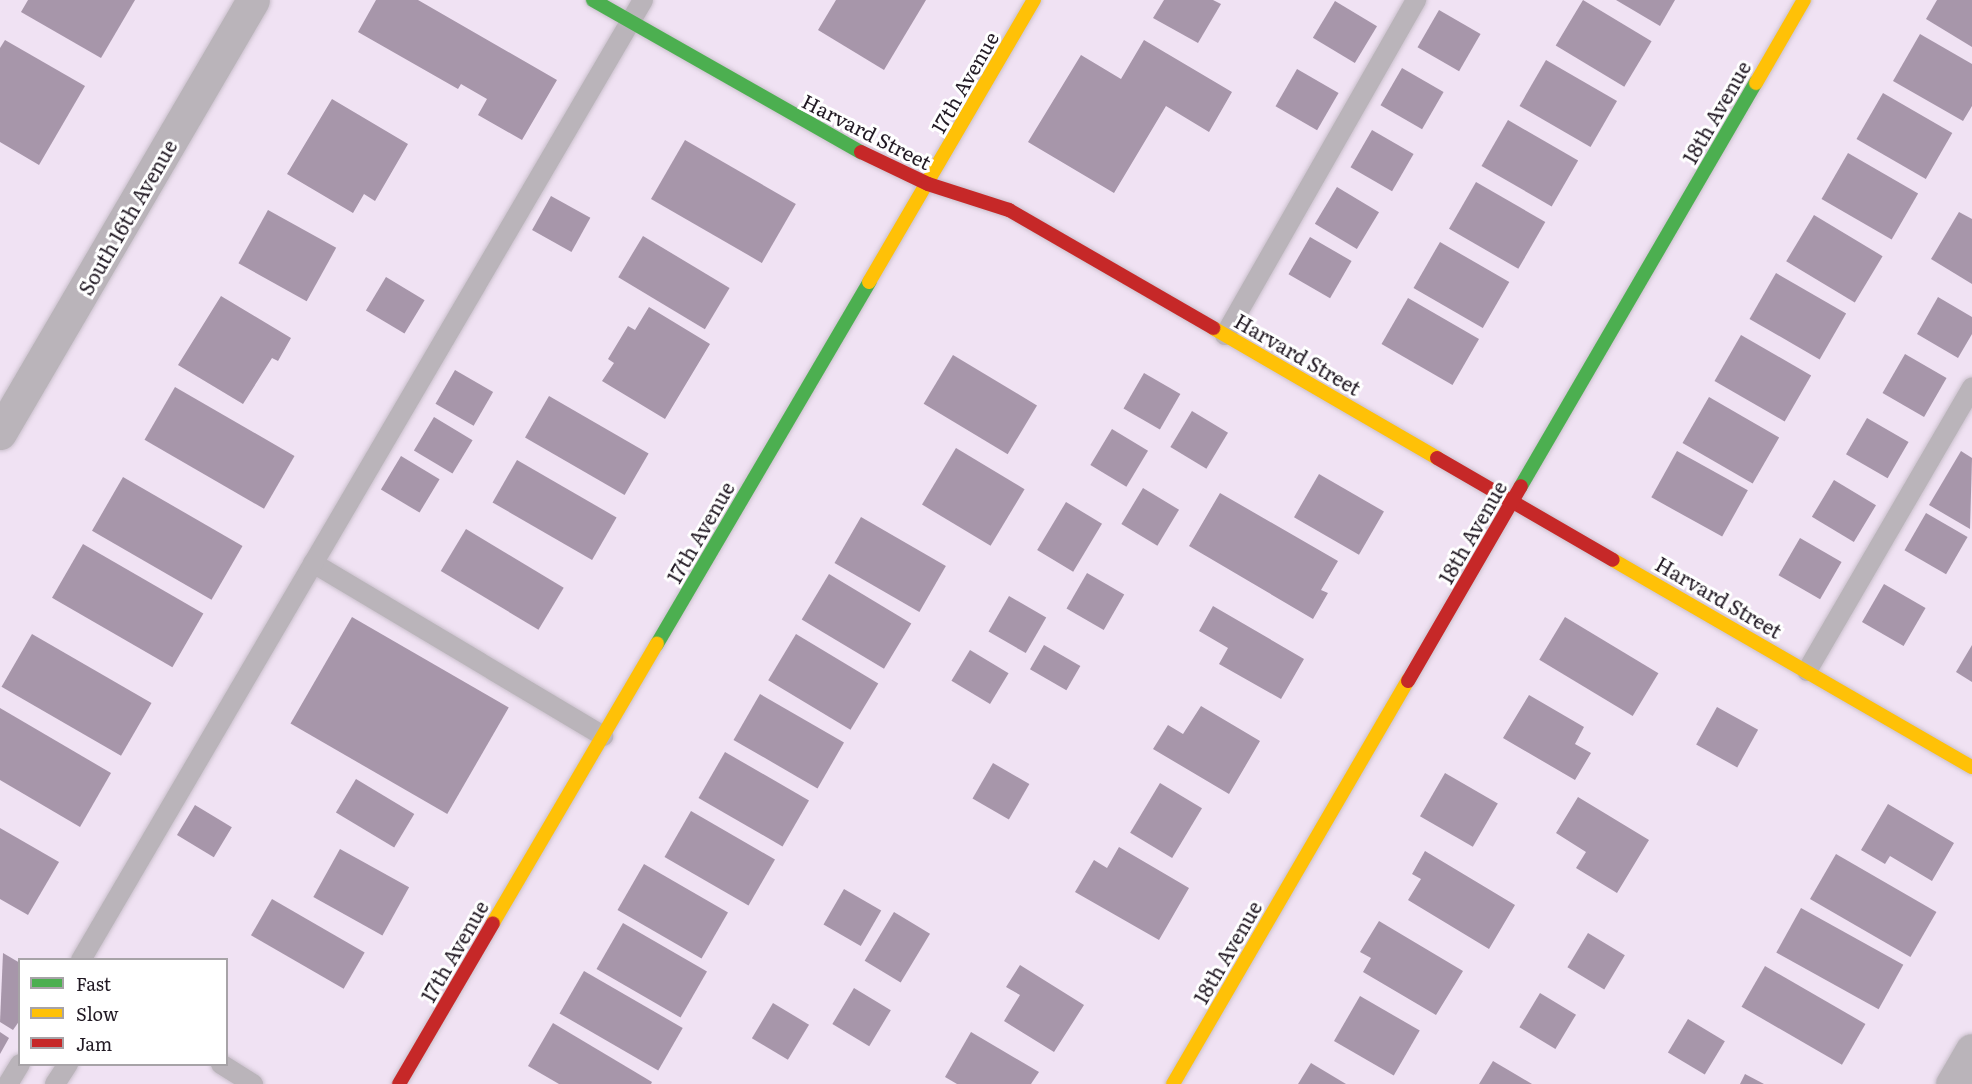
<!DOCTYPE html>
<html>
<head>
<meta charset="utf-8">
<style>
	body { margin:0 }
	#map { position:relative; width:1972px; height:1084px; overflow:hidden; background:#f0e2f3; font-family:Literata,serif }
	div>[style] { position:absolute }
	.building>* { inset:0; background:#a796aa; transform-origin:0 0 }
	.roads { filter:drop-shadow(0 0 2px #cac0cc) drop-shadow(0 0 2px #cac0cc) }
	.lane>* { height:20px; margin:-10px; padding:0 10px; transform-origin:10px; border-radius:10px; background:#bab4ba }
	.street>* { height:33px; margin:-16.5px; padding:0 16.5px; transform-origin:16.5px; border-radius:16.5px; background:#bab4ba }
	.fast>* { height:14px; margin:-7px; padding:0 7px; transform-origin:7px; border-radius:7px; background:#4caf50 }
	.slow>* { height:14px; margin:-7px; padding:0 7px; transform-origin:7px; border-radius:7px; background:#ffc107 }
	.jam>* { height:14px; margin:-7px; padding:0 7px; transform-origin:7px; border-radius:7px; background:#c62828 }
	span { translate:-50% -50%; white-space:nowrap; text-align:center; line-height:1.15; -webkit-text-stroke:6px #fff; paint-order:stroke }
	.street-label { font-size:20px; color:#221a24 }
	.legend { position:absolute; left:18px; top:958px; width:210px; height:108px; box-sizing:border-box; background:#fff; border:2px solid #a7a3a7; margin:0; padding:8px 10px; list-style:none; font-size:18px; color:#221a24 }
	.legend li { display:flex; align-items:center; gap:12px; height:30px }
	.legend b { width:30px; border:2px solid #a7a3a7 }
</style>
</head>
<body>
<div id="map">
	<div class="building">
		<div style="clip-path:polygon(28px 0,135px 0,101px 58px,21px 12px)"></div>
		<div style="clip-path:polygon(376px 0,418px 0,557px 80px,522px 140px,478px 115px,487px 99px,461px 84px,458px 89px,358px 32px)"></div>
		<div style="clip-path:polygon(836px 0,926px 0,884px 70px,818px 30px)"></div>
		<div style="clip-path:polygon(1164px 0,1213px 0,1221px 4px,1198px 43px,1153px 18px)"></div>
		<div style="left:1583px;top:0;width:80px;height:53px;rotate:31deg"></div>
		<div style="clip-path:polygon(1616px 0,1675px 0,1660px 26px)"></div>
		<div style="clip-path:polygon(1937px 0,1972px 0,1972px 47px,1926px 19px)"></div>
		<div style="left:1335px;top:1px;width:49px;height:43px;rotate:31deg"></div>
		<div style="left:1439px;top:10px;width:48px;height:43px;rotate:30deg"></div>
		<div style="clip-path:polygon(1920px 34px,1972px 64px,1972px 106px,1963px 121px,1893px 81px)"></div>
		<div style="clip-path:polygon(5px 40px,85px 86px,39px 165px,0 142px,0 48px)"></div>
		<div style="clip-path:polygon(1144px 40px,1232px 92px,1209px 132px,1166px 106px,1114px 193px,1028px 142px,1081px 55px,1121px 79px)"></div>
		<div style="left:1546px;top:60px;width:82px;height:53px;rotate:30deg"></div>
		<div style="left:1402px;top:68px;width:48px;height:43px;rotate:30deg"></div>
		<div style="left:1297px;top:69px;width:48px;height:43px;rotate:30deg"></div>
		<div style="left:1883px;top:93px;width:80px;height:53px;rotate:30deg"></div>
		<div style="clip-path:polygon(332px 99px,408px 144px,375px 201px,364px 194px,353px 213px,287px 174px)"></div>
		<div style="left:1508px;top:120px;width:81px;height:53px;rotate:30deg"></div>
		<div style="left:1372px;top:130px;width:48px;height:43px;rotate:30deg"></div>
		<div style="left:685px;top:140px;width:128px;height:68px;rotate:30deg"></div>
		<div style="left:1848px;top:153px;width:81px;height:53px;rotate:30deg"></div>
		<div style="left:1476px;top:182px;width:80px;height:54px;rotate:30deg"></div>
		<div style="left:1337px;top:187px;width:49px;height:43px;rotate:31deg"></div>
		<div style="left:551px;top:196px;width:45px;height:39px;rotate:29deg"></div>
		<div style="left:268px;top:210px;width:78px;height:61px;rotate:29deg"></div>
		<div style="clip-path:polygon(1959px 212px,1972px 219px,1972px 284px,1931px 259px)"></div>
		<div style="left:1814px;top:215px;width:80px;height:54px;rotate:31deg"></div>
		<div style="left:643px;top:236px;width:101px;height:48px;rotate:31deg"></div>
		<div style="left:1310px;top:237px;width:48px;height:43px;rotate:30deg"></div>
		<div style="left:1440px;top:242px;width:80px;height:53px;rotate:30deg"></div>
		<div style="left:1776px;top:273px;width:81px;height:53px;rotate:30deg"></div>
		<div style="left:386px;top:277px;width:45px;height:39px;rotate:31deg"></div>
		<div style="clip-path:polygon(221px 296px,291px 338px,278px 361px,272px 358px,243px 404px,178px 365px)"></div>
		<div style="clip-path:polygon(1938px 297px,1972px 317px,1972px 334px,1958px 358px,1917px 334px)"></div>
		<div style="left:1408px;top:298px;width:82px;height:53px;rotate:30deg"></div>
		<div style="clip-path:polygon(649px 307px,710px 344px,665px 419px,602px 381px,614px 363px,608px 359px,628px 326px,635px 330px)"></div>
		<div style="left:1741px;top:335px;width:81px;height:53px;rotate:30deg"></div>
		<div style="left:1905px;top:354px;width:48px;height:45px;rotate:30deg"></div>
		<div style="left:953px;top:355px;width:98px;height:57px;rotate:31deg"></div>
		<div style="left:455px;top:370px;width:44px;height:39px;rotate:30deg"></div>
		<div style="left:1144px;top:373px;width:42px;height:41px;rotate:30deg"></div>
		<div style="left:175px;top:387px;width:138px;height:61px;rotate:30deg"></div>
		<div style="left:549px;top:396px;width:115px;height:48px;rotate:30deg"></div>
		<div style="left:1709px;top:397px;width:81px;height:53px;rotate:30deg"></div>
		<div style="left:1192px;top:411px;width:42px;height:42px;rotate:31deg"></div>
		<div style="left:434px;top:417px;width:45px;height:39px;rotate:31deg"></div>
		<div style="left:1867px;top:418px;width:48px;height:42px;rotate:30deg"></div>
		<div style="left:1112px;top:429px;width:42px;height:42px;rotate:31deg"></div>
		<div style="left:956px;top:448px;width:80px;height:66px;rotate:31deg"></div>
		<div style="left:1677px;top:451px;width:81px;height:53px;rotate:29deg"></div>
		<div style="clip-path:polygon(1961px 451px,1972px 458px,1970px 529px,1929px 505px)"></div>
		<div style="left:401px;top:456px;width:45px;height:39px;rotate:31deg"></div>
		<div style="left:517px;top:460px;width:115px;height:49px;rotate:30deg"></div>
		<div style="left:1319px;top:474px;width:75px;height:50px;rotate:30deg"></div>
		<div style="left:123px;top:477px;width:138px;height:62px;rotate:30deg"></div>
		<div style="left:1834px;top:480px;width:49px;height:43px;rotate:31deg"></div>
		<div style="left:1143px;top:488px;width:42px;height:42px;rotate:31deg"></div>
		<div style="clip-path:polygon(1220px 493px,1338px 561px,1321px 590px,1328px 593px,1313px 619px,1189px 546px)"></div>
		<div style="left:1066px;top:502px;width:42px;height:56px;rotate:31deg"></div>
		<div style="left:1926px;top:513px;width:48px;height:43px;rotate:30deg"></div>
		<div style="left:861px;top:517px;width:98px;height:53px;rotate:30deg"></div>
		<div style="left:466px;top:529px;width:114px;height:49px;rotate:31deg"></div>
		<div style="left:1800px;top:538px;width:48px;height:43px;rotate:30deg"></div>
		<div style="left:83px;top:544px;width:139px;height:62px;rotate:30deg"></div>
		<div style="left:1087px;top:573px;width:43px;height:41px;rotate:30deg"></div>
		<div style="left:829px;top:574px;width:96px;height:53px;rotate:31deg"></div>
		<div style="left:1884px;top:584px;width:48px;height:44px;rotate:30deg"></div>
		<div style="left:1009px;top:596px;width:43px;height:41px;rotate:30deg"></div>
		<div style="clip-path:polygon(1213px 606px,1304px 659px,1281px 699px,1219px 664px,1228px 648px,1199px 631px)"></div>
		<div style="left:352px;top:617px;width:181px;height:123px;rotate:30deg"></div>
		<div style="left:1565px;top:617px;width:109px;height:50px;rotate:31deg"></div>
		<div style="left:32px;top:634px;width:138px;height:61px;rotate:30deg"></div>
		<div style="left:796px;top:634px;width:96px;height:54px;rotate:31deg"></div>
		<div style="left:1044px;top:645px;width:42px;height:28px;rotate:30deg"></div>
		<div style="clip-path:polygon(1972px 645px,1972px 682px,1956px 672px)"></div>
		<div style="left:970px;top:650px;width:45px;height:36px;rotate:31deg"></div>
		<div style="left:760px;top:694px;width:97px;height:53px;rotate:30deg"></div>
		<div style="clip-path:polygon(1529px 695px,1584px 727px,1575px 744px,1591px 753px,1575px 780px,1503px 738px)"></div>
		<div style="clip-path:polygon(1201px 706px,1260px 741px,1229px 794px,1153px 749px,1168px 725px,1183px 734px)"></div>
		<div style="left:1717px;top:707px;width:47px;height:43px;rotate:29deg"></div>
		<div style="clip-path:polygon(0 708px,111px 773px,80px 827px,0 780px)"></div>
		<div style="left:725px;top:752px;width:97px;height:53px;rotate:30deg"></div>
		<div style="left:993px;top:763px;width:42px;height:41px;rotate:30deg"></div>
		<div style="left:1445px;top:773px;width:61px;height:50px;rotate:30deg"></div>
		<div style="left:356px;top:779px;width:68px;height:39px;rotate:31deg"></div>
		<div style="left:1160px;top:783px;width:49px;height:58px;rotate:31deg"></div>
		<div style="clip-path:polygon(1578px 797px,1649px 840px,1617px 893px,1576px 868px,1586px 852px,1556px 833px)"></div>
		<div style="clip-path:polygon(1888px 804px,1954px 843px,1932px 881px,1890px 856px,1885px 864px,1861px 850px)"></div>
		<div style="left:195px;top:805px;width:43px;height:35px;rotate:31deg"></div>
		<div style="left:691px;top:811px;width:97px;height:53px;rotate:30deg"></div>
		<div style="clip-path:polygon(0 828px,59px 862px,28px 915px,0 899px)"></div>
		<div style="clip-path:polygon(1119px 847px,1189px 888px,1159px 940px,1075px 892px,1094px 860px,1107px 868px)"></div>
		<div style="left:340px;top:849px;width:79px;height:55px;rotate:29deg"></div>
		<div style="clip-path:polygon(1425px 851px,1515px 905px,1489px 949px,1408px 900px,1421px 879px,1412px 874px)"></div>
		<div style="left:1836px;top:854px;width:116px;height:52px;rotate:30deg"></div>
		<div style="left:644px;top:864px;width:97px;height:53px;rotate:30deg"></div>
		<div style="left:844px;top:889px;width:43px;height:41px;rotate:30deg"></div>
		<div style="left:272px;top:899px;width:107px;height:42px;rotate:30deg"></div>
		<div style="left:1801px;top:908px;width:117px;height:51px;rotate:29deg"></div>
		<div style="left:894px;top:912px;width:42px;height:57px;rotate:31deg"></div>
		<div style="clip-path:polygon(1379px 921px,1463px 971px,1436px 1015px,1363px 972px,1371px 958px,1360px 952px)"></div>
		<div style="left:623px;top:923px;width:97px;height:53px;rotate:30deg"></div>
		<div style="left:1588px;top:933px;width:43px;height:40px;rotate:31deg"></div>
		<div style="clip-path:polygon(3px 953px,20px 963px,20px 1020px,13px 1030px,0 1022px)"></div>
		<div style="clip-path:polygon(1020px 965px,1084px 1005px,1054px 1052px,1004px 1021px,1020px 995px,1006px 987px)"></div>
		<div style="left:1765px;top:966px;width:116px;height:47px;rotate:30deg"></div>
		<div style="left:584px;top:971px;width:114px;height:49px;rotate:30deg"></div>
		<div style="left:854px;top:988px;width:43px;height:42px;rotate:31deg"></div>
		<div style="left:1540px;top:993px;width:42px;height:40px;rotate:31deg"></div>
		<div style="left:1360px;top:996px;width:69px;height:52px;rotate:30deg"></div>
		<div style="left:773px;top:1003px;width:42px;height:41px;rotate:31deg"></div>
		<div style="left:1688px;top:1019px;width:43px;height:39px;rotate:31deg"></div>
		<div style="clip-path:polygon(553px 1023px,652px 1082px,651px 1084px,559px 1084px,528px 1066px)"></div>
		<div style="clip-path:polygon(0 1032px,9px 1038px,0 1054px)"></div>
		<div style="clip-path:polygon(971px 1032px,1039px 1072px,1031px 1084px,957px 1084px,945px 1077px)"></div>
		<div style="clip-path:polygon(1493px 1061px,1532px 1084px,1479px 1084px)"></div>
		<div style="clip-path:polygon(1311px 1063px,1346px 1084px,1298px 1084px)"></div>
		<div style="clip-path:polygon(1745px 1074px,1764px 1084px,1740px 1084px)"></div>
	</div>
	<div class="roads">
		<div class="lane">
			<div style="left:1225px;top:335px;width:386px;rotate:-60.3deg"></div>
			<div style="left:313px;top:563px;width:338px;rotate:30.8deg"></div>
			<div style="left:1807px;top:671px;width:328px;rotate:-59.8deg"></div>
			<div style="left:81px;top:960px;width:1112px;rotate:-59.65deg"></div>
			<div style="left:221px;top:1064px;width:38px;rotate:32deg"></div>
			<div style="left:8px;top:1084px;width:23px;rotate:-59deg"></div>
			<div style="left:55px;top:1084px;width:24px;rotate:-57deg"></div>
		</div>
		<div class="street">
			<div style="left:0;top:433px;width:501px;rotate:-59.7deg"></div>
			<div style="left:1952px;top:1084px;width:39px;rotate:-60deg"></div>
		</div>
		<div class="fast">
			<div style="left:593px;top:0;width:308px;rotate:29.6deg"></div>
			<div style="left:1521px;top:486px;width:467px;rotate:-59.8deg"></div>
			<div style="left:657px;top:644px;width:420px;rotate:-59.6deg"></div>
		</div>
		<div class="slow">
			<div style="left:1756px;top:83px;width:96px;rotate:-60deg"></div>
			<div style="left:869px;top:282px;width:327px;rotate:-59.7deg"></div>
			<div style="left:1213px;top:328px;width:259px;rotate:30.1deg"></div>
			<div style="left:1613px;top:560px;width:414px;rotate:30deg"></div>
			<div style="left:493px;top:923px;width:324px;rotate:-59.6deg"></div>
			<div style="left:1173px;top:1084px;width:467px;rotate:-59.8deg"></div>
		</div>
		<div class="jam">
			<div style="left:861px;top:152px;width:74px;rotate:25.5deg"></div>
			<div style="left:928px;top:184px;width:85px;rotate:17.8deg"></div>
			<div style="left:1009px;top:210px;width:236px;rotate:30deg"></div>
			<div style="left:1437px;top:458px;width:203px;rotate:30.1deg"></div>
			<div style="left:1408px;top:681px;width:225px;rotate:-59.9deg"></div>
			<div style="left:399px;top:1084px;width:186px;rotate:-59.7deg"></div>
		</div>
	</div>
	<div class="street-label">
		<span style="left:964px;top:82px;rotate:-60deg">17th Avenue</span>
		<span style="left:1716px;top:112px;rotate:-60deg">18th Avenue</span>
		<span style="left:867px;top:131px;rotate:27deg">Harvard Street</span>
		<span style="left:127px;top:217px;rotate:-60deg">South 16th Avenue</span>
		<span style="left:1298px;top:354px;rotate:30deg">Harvard Street</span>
		<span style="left:700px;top:532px;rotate:-60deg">17th Avenue</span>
		<span style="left:1472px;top:532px;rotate:-60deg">18th Avenue</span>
		<span style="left:1719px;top:597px;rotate:30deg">Harvard Street</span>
		<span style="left:454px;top:951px;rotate:-60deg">17th Avenue</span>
		<span style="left:1227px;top:952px;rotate:-60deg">18th Avenue</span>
	</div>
	<ul class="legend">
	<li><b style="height:8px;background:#4caf50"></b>Fast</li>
	<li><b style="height:8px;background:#ffc107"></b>Slow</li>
	<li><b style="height:8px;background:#c62828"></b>Jam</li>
	</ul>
</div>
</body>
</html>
